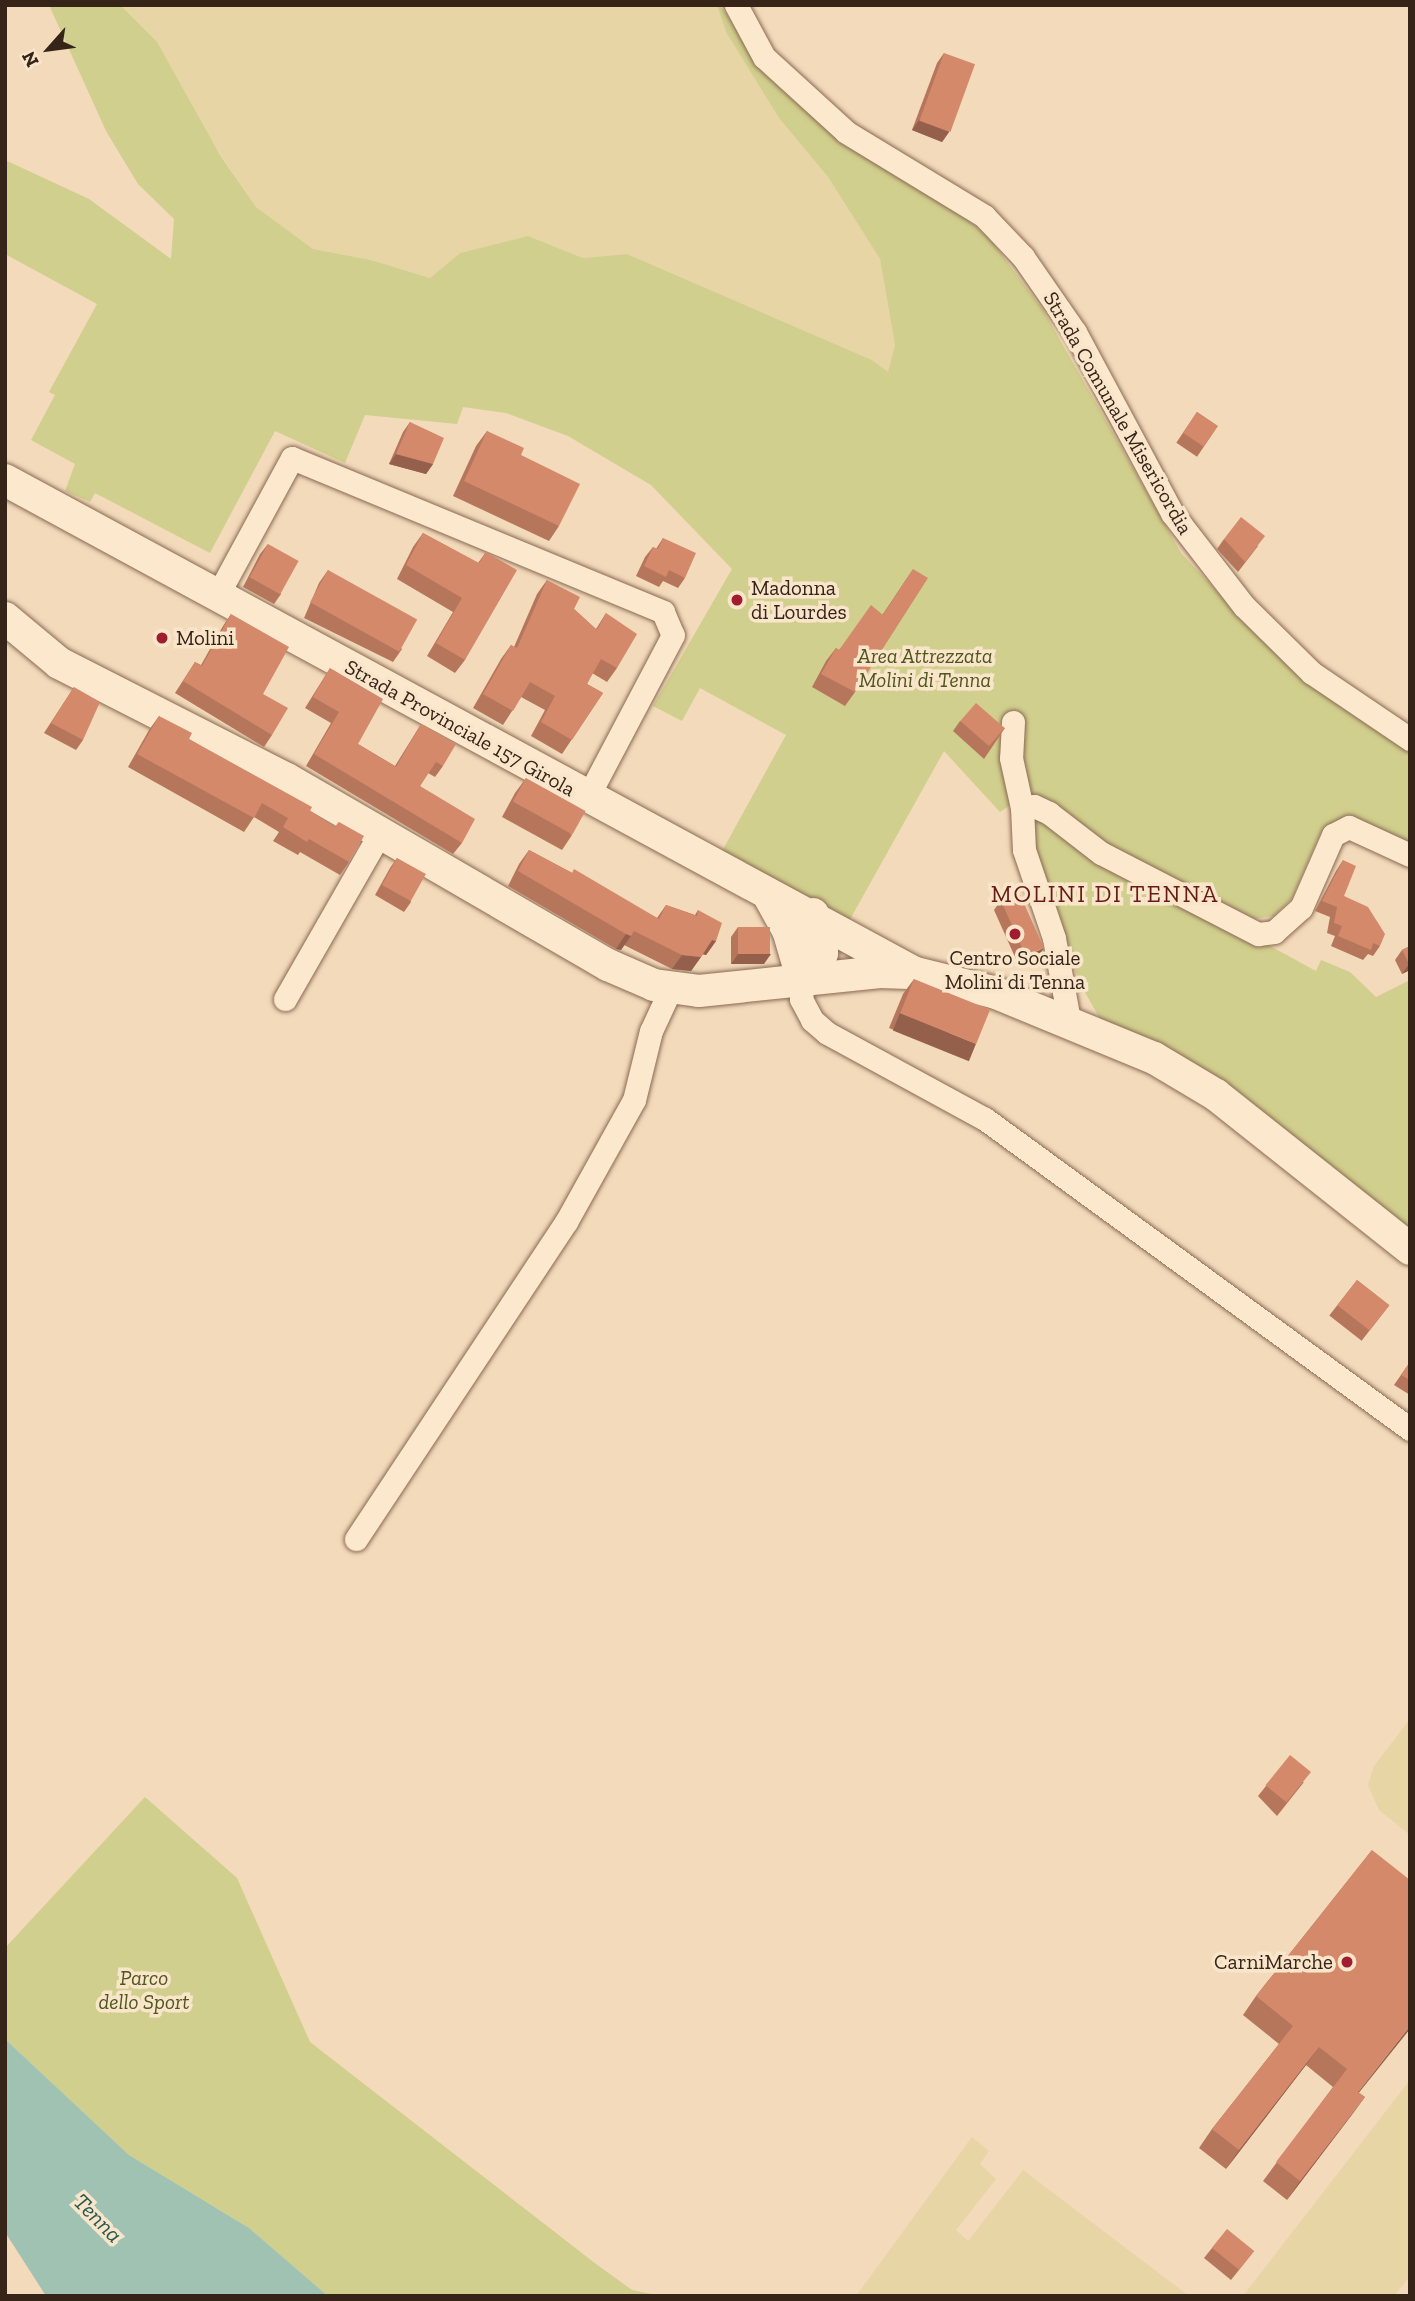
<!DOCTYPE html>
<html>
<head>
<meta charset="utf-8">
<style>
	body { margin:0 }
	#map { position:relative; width:1415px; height:2301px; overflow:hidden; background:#f2daba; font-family:"Zilla Slab",serif }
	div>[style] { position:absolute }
	.farmland>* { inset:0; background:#e8d5a6 }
	.green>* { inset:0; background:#d1cf8d }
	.water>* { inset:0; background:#9fc2b3 }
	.roads { filter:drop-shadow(0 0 2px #8a6953) drop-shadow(0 0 2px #8a6953) }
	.minor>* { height:23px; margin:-11.5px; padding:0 11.5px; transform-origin:11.5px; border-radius:11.5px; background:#fce8cd }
	.secondary>* { height:32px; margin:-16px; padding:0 16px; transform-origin:16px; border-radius:16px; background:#fce8cd }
	.wall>* { inset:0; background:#b6765c; transform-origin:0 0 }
	.shaded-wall>* { inset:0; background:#94604b; transform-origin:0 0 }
	.building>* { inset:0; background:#d4896b; transform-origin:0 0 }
	.dots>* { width:19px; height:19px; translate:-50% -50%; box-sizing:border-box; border:4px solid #f9e5ca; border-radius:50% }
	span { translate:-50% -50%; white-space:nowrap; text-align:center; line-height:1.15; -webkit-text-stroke:7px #f9e5ca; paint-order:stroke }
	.street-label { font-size:21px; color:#372419 }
	.poi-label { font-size:21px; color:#372419 }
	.left { translate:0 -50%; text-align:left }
	.right { translate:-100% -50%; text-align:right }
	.park-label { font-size:21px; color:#4f561e; font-style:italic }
	.water-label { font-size:23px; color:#27594f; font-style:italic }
	.quarter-label { font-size:24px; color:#681b14; letter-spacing:2px }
	.frame { position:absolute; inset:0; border:7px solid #372419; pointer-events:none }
	.north { position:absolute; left:14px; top:14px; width:70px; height:70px; -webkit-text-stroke:5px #f9e5ca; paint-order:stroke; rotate:242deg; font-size:19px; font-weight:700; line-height:28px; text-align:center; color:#372419 }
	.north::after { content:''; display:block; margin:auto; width:24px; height:32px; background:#372419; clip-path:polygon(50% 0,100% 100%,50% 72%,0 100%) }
</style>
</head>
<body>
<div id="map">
	<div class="farmland">
		<div style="clip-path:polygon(120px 5px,717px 5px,726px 32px,779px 118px,828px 177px,880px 259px,895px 345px,888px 373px,872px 360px,627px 254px,583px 258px,528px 236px,460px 253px,430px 278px,371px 260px,313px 249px,256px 207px)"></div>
		<div style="clip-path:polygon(1410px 1719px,1410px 1835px,1379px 1810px,1368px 1785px,1374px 1766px)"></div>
		<div style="clip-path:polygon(1410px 2080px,1410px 2276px,1394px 2296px,1243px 2296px)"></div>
		<div style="clip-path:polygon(972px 2137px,989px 2151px,980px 2164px,996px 2179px,956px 2230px,968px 2241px,1023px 2170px,1189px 2296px,856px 2296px)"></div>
	</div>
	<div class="green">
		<div style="clip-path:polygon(49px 5px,120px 5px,157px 42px,220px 155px,256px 207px,313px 249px,371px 260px,430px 278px,460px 253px,528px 236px,583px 258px,627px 254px,872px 360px,888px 372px,895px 345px,880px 259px,828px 177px,779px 118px,726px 32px,717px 5px,720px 5px,768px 75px,963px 215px,990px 239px,1043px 310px,1181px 553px,1228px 603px,1410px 744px,1410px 854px,1345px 823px,1321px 832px,1292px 898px,1274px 916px,1255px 919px,1096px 841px,1027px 794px,1000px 812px,944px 751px,848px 923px,721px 853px,786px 735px,700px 688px,682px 721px,653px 706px,732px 569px,651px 485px,568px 436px,506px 413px,463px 407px,457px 424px,365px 415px,345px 463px,275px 431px,210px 553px,95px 493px,90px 502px,65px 491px,75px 464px,31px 440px,55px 395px,49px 392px,97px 304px,5px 254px,5px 160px,89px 199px,171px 259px,174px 219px,138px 184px,106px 131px)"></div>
		<div style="clip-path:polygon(1028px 814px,1316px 971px,1321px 960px,1350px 972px,1376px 997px,1410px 980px,1410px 1236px,1100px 1019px,1082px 987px,1038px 876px)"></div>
		<div style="clip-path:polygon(145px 1797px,237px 1878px,310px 2042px,596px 2264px,632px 2290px,661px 2296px,328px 2296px,249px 2228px,129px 2155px,5px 2039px,5px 1948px)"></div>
	</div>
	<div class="water">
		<div style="clip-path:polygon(5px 2039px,129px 2155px,249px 2228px,328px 2296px,46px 2296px,5px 2232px)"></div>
	</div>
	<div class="roads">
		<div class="minor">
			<div style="left:736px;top:5px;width:59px;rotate:61.7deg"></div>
			<div style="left:764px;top:57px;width:111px;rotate:42.4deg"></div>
			<div style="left:846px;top:132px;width:162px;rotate:31.3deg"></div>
			<div style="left:984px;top:216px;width:57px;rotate:46.4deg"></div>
			<div style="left:1023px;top:257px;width:91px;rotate:55.3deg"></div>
			<div style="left:1075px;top:332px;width:205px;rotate:61.8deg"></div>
			<div style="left:1172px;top:513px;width:118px;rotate:52.3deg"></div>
			<div style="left:1244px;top:606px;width:95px;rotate:44.6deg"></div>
			<div style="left:1312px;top:673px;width:118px;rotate:34deg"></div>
			<div style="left:217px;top:596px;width:157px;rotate:-61.5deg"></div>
			<div style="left:292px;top:458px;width:402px;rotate:22.5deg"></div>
			<div style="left:663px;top:612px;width:25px;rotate:67deg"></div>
			<div style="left:673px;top:635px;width:184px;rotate:117.8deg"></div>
			<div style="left:1013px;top:722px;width:36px;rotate:93deg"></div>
			<div style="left:1011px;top:758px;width:51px;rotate:77.6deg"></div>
			<div style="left:803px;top:981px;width:18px;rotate:96deg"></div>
			<div style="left:801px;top:999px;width:24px;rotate:62deg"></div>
			<div style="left:812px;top:1020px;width:20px;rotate:41deg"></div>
			<div style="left:827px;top:1033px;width:180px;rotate:28.6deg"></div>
			<div style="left:985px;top:1119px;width:526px;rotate:36.11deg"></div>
			<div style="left:285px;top:999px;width:191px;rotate:-60.2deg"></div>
			<div style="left:1069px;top:1020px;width:83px;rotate:-100.4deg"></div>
			<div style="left:1054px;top:938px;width:93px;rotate:-108.8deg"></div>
			<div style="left:1024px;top:850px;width:42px;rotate:-92.7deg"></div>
			<div style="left:1022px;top:808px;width:12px;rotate:-9deg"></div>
			<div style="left:1034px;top:806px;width:17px;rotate:25deg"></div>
			<div style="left:1049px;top:813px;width:66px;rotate:37.6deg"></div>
			<div style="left:1101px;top:853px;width:177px;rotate:27.3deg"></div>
			<div style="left:1258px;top:934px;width:16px;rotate:-7deg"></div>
			<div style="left:1274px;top:932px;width:36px;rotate:-42deg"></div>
			<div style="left:1301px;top:908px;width:80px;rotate:-66.3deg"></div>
			<div style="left:1333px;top:835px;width:18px;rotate:-27deg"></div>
			<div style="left:1349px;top:827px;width:67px;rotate:24.7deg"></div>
			<div style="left:356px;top:1539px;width:380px;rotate:-56.5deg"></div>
			<div style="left:566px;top:1222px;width:140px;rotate:-60.9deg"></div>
			<div style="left:634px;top:1100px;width:71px;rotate:-76.2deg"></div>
			<div style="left:651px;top:1031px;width:47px;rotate:-65.1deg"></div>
		</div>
		<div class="secondary">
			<div style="left:5px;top:480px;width:1035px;rotate:28.45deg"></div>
			<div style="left:5px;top:618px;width:70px;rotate:39.8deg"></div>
			<div style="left:59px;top:663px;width:256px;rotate:27deg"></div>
			<div style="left:287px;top:779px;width:371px;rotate:30.1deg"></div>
			<div style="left:608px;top:965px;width:50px;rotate:23.5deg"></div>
			<div style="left:654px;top:985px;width:45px;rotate:7.6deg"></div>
			<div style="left:699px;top:991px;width:182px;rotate:-6deg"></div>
			<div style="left:880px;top:972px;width:36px;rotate:2deg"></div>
			<div style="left:916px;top:973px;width:82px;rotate:14deg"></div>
			<div style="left:996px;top:993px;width:171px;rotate:22.4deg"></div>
			<div style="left:1154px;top:1058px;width:72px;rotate:30.8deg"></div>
			<div style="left:1216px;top:1095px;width:248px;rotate:38.4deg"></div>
			<div style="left:770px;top:898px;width:37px;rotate:61deg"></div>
			<div style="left:788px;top:930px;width:53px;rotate:73.6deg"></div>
			<div style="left:803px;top:981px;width:21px;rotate:-45deg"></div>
			<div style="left:818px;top:966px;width:14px;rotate:-73deg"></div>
			<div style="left:822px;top:953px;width:40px;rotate:-103deg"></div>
		</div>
	</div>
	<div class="wall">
		<div style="clip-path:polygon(944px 53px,949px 132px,942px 142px,912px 130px,937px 63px)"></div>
		<div style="left:1197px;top:412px;width:25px;height:37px;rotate:34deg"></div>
		<div style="clip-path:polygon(410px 422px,433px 464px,426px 474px,389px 464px,403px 432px)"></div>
		<div style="clip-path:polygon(487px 431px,521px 455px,559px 526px,549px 541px,453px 496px,476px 446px)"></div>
		<div style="clip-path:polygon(423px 533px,478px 563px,486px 552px,465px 660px,455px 673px,427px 656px,453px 612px,397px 579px,413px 547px)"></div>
		<div style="clip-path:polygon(663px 538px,685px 578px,678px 588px,663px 581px,659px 587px,636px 576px,645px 557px,653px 547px,656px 549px)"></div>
		<div style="clip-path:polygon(1224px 539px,1258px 546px,1238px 572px,1217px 549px)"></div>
		<div style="clip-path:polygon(268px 544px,281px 594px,274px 604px,243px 587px,260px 554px)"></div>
		<div style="clip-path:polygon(913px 569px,855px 692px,845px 706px,812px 687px,826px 661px,836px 648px,839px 650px,883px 614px)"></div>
		<div style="clip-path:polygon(328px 570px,402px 649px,393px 662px,304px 618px,319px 583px)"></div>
		<div style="clip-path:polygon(547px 580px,574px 609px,596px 629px,606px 613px,617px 668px,607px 682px,592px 673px,587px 684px,603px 693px,562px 754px,531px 736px,545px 710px,521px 697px,503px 725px,473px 708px,501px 659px,511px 645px,514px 647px,537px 594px)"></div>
		<div style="clip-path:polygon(231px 614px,263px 694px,272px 735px,264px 747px,175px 693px,195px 662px,201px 665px,223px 626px)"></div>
		<div style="clip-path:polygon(330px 668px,358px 744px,395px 766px,421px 724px,443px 766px,435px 777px,428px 773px,420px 786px,462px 843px,453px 854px,306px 766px,331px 723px,305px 708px)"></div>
		<div style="clip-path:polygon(74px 687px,83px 740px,76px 750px,44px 733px)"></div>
		<div style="clip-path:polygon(159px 716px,189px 739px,335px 827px,339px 822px,349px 862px,340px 875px,300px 852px,298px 855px,273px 841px,279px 832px,254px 817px,244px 832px,128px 767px,149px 730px)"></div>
		<div style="clip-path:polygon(960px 721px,1005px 728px,984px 759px,953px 731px)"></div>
		<div style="clip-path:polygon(526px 778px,572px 835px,562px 850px,502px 817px,515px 793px)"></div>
		<div style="clip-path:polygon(529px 850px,657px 918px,666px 905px,695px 915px,698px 910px,716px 941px,706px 955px,703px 954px,691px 971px,672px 969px,624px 945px,621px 950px,616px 949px,508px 886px,519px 864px)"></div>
		<div style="clip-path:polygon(397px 858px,411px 902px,404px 912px,375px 895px,390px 868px)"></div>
		<div style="clip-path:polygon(1343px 860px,1344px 896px,1380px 946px,1373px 956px,1368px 954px,1363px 960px,1331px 946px,1335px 936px,1327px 933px,1330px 917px,1315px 911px,1336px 871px)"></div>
		<div style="clip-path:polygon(1001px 900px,1037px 958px,1019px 966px,994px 910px)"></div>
		<div style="clip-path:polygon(738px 927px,764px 964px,731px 964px,731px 937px)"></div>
		<div style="clip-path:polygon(1410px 946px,1410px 970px,1402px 974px,1395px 960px,1402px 950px)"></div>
		<div style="clip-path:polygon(914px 979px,966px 1059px,889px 1028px,903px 994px)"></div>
		<div style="left:1357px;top:1280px;width:41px;height:45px;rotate:38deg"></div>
		<div style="clip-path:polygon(1410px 1362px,1410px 1395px,1394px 1385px)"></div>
		<div style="clip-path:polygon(1304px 1782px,1277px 1816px,1258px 1796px,1266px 1786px)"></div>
		<div style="clip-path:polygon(1372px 1850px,1359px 2093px,1365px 2097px,1287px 2200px,1263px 2181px,1333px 2087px,1306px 2065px,1226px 2169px,1199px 2148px,1212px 2129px,1279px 2044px,1243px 2015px,1256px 1996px)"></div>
		<div style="clip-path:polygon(1212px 2248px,1254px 2251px,1231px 2280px,1204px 2258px)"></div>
	</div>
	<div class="shaded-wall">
		<div style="clip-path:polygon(919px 120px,949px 132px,942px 142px,912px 130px)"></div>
		<div style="clip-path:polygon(396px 454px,433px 464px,426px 474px,389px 464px)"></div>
		<div style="clip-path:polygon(626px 934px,631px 936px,621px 950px,616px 949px)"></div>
		<div style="clip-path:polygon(712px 940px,716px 941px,706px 955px,702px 954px)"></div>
		<div style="clip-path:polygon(1044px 948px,1037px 958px,1019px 966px,1026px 956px)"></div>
		<div style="clip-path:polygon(738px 954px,771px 954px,764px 964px,731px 964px)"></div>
		<div style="clip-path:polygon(682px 955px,701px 957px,691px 971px,672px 969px)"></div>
		<div style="clip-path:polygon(1409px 964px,1410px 970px,1402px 974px)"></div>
		<div style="left:900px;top:1013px;width:82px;height:19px;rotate:22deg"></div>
		<div style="clip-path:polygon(1410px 2026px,1410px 2029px,1345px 2110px,1358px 2092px)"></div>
		<div style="clip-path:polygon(1319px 2047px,1306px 2065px,1226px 2169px,1239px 2150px)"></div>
		<div style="clip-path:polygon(1365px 2097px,1351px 2116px,1287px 2200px,1300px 2181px)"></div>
	</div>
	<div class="building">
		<div style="left:944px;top:53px;width:33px;height:72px;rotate:20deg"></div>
		<div style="left:1197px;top:412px;width:25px;height:25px;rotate:34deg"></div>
		<div style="clip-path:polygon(410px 422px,444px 438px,433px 464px,396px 454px)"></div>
		<div style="clip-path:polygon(487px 431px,524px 448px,521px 455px,580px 484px,559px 526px,464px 481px)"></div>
		<div style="clip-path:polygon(1241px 517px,1265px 536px,1245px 562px,1224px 539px)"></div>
		<div style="clip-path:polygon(423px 533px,479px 563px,486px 552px,517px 570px,465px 660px,436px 643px,462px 598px,406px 565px)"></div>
		<div style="clip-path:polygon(663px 538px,696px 553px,685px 578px,669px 570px,666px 577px,644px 566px,653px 547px,658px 549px)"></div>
		<div style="left:268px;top:544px;width:35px;height:38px;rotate:29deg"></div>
		<div style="clip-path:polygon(913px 569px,928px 578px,855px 692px,821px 674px,836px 648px,839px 650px,871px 605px,883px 615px)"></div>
		<div style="left:328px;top:570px;width:102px;height:37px;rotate:29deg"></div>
		<div style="clip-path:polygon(547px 580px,580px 597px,574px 609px,597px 630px,606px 613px,637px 634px,617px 668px,601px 659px,587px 684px,603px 693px,572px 740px,541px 722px,555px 696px,530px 682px,513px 711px,483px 694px,511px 645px,517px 648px)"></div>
		<div style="clip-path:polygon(231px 614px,289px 647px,263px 694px,288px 708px,272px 735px,183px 681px,195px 662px,202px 666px)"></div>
		<div style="clip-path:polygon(330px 668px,383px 699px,358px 744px,396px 767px,421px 724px,456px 744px,443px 766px,436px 762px,420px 786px,475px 819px,462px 843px,314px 754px,339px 712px,313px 697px)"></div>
		<div style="clip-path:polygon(74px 687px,100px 702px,83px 740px,51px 723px)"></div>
		<div style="left:976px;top:703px;width:38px;height:24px;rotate:41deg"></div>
		<div style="clip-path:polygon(159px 716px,192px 733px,189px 739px,312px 807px,310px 811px,335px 827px,339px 822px,364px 836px,349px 862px,309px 839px,307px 842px,283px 827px,288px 818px,262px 803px,254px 818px,137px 754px)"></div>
		<div style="left:526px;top:778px;width:68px;height:27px;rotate:29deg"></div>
		<div style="clip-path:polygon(529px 850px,572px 873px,574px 869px,659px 919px,666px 905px,697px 916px,698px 910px,722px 923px,716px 941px,712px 940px,701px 957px,682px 955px,634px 931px,631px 936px,626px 934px,518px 871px)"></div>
		<div style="left:397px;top:858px;width:33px;height:31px;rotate:29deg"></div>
		<div style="clip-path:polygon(1343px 860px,1356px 866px,1344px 896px,1368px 907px,1385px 934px,1380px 946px,1373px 943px,1371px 950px,1338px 936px,1342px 926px,1334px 923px,1337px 907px,1322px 901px)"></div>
		<div style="left:1019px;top:892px;width:61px;height:20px;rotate:66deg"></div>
		<div style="left:738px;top:927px;width:32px;height:27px"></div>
		<div style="clip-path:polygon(1410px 946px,1410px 964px,1409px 964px,1402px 950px)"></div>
		<div style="left:914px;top:979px;width:82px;height:37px;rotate:22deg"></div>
		<div style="left:1357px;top:1280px;width:41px;height:32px;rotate:38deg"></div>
		<div style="clip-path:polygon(1410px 1362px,1410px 1380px,1401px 1375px)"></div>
		<div style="left:1290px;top:1755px;width:27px;height:39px;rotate:39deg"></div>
		<div style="clip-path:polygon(1372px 1850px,1410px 1880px,1410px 2026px,1358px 2092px,1365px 2097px,1300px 2181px,1276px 2162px,1347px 2069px,1319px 2047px,1239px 2150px,1212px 2129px,1293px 2026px,1256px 1996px)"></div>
		<div style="left:1227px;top:2229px;width:35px;height:24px;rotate:39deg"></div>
	</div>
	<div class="dots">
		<div style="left:737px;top:600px;background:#9f1d2f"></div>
		<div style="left:162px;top:638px;background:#9f1d2f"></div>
		<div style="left:1015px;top:934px;background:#9f1d2f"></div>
		<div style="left:1347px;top:1962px;background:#9f1d2f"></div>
	</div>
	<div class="street-label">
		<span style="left:1118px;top:413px;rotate:60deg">Strada Comunale Misericordia</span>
		<span style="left:460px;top:728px;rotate:29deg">Strada Provinciale 157 Girola</span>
	</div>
	<div class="poi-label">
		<span class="left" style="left:751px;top:600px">Madonna<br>di Lourdes</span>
		<span class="left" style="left:176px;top:638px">Molini</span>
		<span style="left:1015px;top:970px">Centro Sociale<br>Molini di Tenna</span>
		<span class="right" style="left:1333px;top:1962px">CarniMarche</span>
	</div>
	<div class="park-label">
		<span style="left:925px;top:668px">Area Attrezzata<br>Molini di Tenna</span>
		<span style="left:144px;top:1990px">Parco<br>dello Sport</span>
	</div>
	<div class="water-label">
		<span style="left:98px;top:2218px;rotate:45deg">Tenna</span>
	</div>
	<div class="quarter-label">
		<span style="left:1105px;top:894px">MOLINI DI TENNA</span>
	</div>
	<div class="frame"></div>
	<div class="north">N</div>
</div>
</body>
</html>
